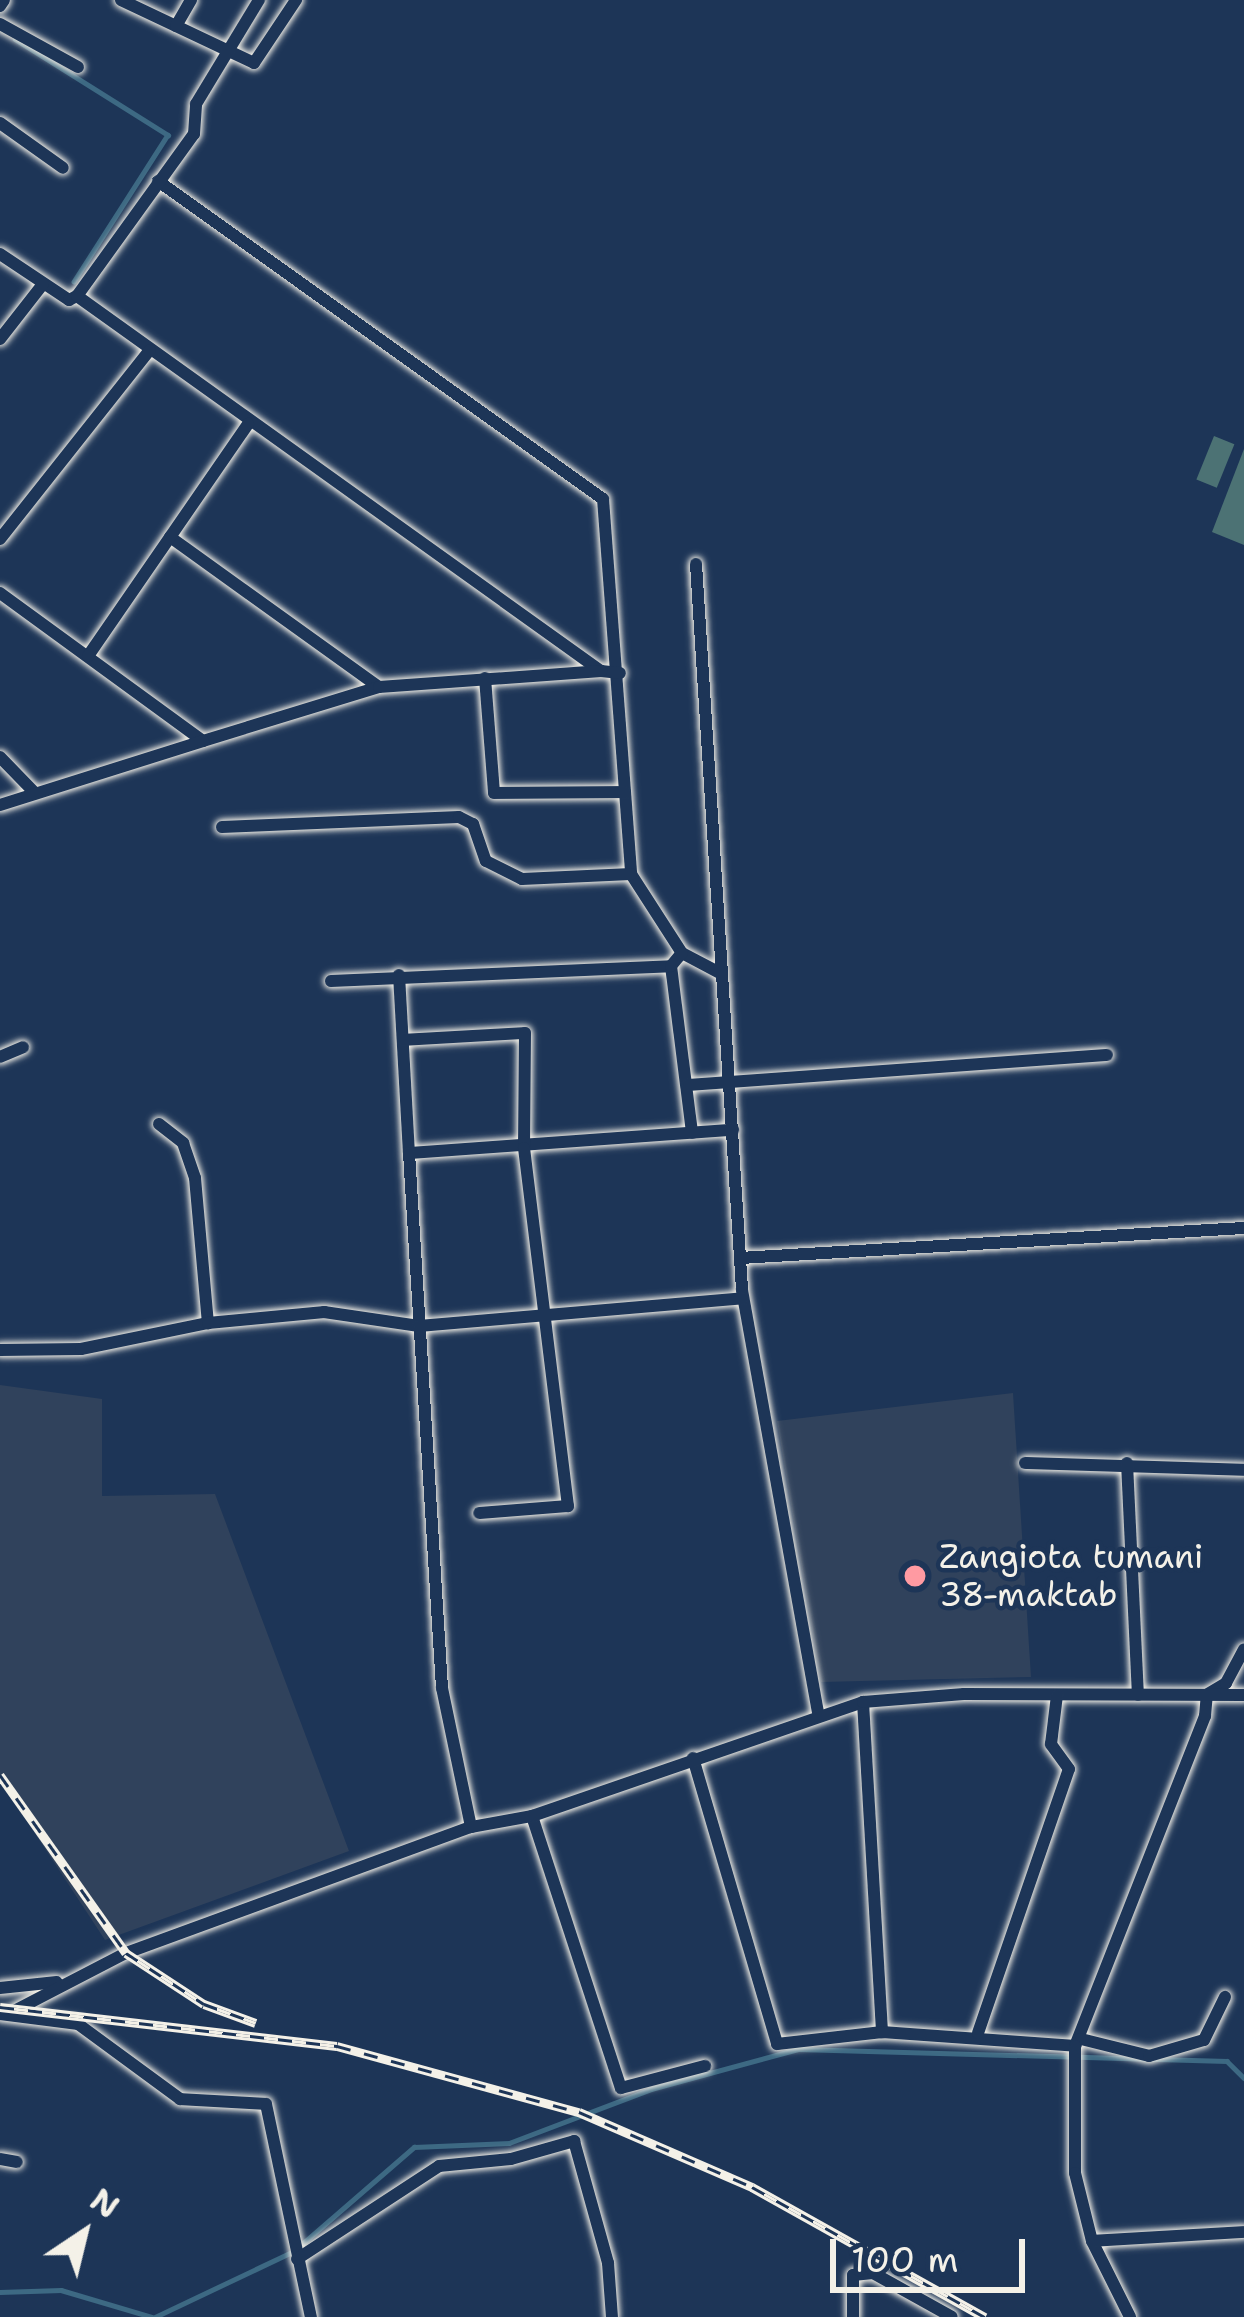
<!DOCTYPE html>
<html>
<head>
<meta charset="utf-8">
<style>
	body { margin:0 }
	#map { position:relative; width:1244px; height:2317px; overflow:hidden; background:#1d3557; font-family:"Shantell Sans",sans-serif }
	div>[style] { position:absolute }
	.built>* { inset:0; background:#30425c }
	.green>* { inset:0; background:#4c7274; transform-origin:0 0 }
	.stream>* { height:4.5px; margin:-2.25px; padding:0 2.25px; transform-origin:2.25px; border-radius:2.25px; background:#3d6983 }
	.roads { filter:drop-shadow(0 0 3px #f4f1e8) drop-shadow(0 0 3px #f4f1e8) }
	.street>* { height:12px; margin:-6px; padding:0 6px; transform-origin:6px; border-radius:6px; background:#1d3557 }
	.rail>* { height:9px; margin-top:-4.5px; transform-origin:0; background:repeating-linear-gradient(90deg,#1d3557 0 14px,#f4f1e8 0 28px); box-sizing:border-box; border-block:3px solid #f4f1e8 }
	.dots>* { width:33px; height:33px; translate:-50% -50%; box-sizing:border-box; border:6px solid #1d3557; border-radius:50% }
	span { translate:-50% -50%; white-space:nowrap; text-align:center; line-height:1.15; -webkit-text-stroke:9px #1d3557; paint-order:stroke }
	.poi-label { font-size:33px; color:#f4f1e8 }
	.left { translate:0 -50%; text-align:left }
	.north { position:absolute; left:24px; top:2173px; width:120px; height:120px; -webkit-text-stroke:9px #1d3557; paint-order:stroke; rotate:35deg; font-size:33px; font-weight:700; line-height:48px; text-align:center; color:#f4f1e8 }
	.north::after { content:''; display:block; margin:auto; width:42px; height:54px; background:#f4f1e8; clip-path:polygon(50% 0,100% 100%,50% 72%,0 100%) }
	.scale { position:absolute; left:830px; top:2239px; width:195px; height:54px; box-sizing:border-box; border:6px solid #f4f1e8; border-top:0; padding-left:15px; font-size:36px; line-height:42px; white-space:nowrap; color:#f4f1e8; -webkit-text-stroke:9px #1d3557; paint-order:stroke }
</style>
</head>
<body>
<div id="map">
	<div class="built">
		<div style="clip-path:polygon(0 1385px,102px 1399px,102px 1496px,215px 1494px,349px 1851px,105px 1940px,0 1780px)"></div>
		<div style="clip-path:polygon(1013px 1393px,1031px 1677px,821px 1682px,777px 1421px)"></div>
	</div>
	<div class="green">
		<div style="left:1214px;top:436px;width:22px;height:47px;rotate:22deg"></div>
		<div style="clip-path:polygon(1244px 449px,1244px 545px,1212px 532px)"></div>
	</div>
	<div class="stream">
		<div style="left:15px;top:39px;width:181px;rotate:32.1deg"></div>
		<div style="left:168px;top:135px;width:174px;rotate:122.6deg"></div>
		<div style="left:0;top:2292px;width:61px;rotate:-1.9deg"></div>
		<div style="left:61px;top:2290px;width:95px;rotate:16.5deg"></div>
		<div style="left:155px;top:2317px;width:154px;rotate:-25.4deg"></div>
		<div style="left:294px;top:2251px;width:159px;rotate:-40.9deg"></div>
		<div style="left:414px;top:2147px;width:95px;rotate:-2.4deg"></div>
		<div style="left:509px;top:2143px;width:152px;rotate:-20.8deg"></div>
		<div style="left:651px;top:2089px;width:152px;rotate:-15.2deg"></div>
		<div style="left:798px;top:2049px;width:429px;rotate:1.6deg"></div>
		<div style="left:1227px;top:2061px;width:24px;rotate:45deg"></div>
	</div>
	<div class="roads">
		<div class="street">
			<div style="left:121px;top:0;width:147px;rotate:25.3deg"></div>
			<div style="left:254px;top:63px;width:76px;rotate:-56.3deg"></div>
			<div style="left:0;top:6px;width:7px;rotate:-56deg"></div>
			<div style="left:0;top:24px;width:89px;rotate:28.9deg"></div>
			<div style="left:176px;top:26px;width:30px;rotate:-60deg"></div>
			<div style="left:0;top:123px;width:77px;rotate:35.5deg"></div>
			<div style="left:158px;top:181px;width:547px;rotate:35.55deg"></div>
			<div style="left:603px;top:499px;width:376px;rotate:85.7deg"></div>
			<div style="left:631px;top:874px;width:94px;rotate:57.2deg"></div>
			<div style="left:682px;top:953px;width:41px;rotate:27.8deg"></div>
			<div style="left:0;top:254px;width:83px;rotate:33.7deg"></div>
			<div style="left:69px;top:300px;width:9px;rotate:-27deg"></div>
			<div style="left:77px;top:296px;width:644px;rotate:35.59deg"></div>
			<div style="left:601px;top:671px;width:19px;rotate:6deg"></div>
			<div style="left:77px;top:296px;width:200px;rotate:-54.2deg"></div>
			<div style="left:194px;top:134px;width:30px;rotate:-86deg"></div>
			<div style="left:196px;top:104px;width:122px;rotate:-58.8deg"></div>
			<div style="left:0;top:339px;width:70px;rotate:-52deg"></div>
			<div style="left:170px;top:537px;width:257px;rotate:35.7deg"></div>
			<div style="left:0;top:539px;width:241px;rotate:-51.6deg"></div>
			<div style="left:696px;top:564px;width:727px;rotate:86.37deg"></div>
			<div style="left:742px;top:1290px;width:431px;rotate:79.8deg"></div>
			<div style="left:0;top:593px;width:251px;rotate:36.1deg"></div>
			<div style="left:203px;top:741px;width:184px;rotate:-17.1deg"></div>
			<div style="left:379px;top:687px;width:223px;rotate:-4.1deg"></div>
			<div style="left:88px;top:656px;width:282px;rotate:-55.4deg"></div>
			<div style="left:485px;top:678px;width:115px;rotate:85.5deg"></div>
			<div style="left:494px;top:793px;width:131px;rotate:-0.4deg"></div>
			<div style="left:0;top:757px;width:50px;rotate:45.8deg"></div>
			<div style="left:0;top:805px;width:213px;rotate:-17.5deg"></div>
			<div style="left:222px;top:827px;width:237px;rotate:-2.4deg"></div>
			<div style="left:459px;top:817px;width:16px;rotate:27deg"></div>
			<div style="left:473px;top:824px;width:39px;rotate:71deg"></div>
			<div style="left:486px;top:861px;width:40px;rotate:26.6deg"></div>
			<div style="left:522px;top:879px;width:109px;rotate:-2.6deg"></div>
			<div style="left:671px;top:966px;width:168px;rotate:82.8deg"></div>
			<div style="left:399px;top:975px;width:178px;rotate:86.8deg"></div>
			<div style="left:409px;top:1153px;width:325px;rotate:-4.1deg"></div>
			<div style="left:331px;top:981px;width:340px;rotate:-2.5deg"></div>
			<div style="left:671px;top:966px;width:17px;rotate:-50deg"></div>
			<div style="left:403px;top:1040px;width:122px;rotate:-3.3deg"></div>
			<div style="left:525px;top:1033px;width:115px;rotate:90.5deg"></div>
			<div style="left:524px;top:1148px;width:361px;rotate:83deg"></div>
			<div style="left:568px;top:1506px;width:89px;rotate:175.5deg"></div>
			<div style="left:0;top:1057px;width:25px;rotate:-23deg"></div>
			<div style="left:687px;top:1085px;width:421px;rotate:-4.1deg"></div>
			<div style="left:159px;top:1124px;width:31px;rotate:38deg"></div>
			<div style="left:183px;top:1143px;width:37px;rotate:71deg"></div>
			<div style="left:195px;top:1178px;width:146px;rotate:84.9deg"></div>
			<div style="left:409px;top:1153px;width:536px;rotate:86.47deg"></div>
			<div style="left:442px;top:1688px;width:142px;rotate:78.2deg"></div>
			<div style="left:740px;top:1258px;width:505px;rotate:-3.41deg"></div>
			<div style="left:0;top:1350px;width:81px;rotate:-0.7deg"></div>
			<div style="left:81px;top:1349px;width:130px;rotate:-11.6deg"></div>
			<div style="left:208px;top:1323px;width:117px;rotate:-5.4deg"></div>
			<div style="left:324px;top:1312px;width:96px;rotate:8.4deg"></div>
			<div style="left:419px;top:1326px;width:325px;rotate:-4.9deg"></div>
			<div style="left:1025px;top:1463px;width:219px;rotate:1.8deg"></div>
			<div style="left:1127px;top:1463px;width:232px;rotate:87.3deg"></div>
			<div style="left:1208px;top:1694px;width:21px;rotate:-31deg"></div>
			<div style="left:1226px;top:1683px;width:38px;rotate:-62deg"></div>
			<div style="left:863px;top:1702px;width:331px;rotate:86.7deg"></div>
			<div style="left:693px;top:1758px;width:298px;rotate:73.6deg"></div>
			<div style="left:777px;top:2044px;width:106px;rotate:-6.5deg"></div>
			<div style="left:882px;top:2032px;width:194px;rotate:4.1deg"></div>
			<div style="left:1075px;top:2046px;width:355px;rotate:-68.5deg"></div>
			<div style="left:1205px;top:1716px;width:21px;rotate:-85deg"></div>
			<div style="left:532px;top:1816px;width:286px;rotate:71.9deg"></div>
			<div style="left:621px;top:2088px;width:87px;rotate:-14.7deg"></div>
			<div style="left:0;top:1988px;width:57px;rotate:-6deg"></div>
			<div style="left:14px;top:2011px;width:126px;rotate:-27.4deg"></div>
			<div style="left:126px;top:1953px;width:367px;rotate:-20.1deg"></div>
			<div style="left:471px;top:1827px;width:62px;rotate:-10.2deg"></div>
			<div style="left:532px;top:1816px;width:350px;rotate:-19deg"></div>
			<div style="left:863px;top:1702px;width:101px;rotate:-4.5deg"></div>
			<div style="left:964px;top:1694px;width:280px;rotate:0.2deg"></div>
			<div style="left:0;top:2014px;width:79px;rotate:7.3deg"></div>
			<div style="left:78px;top:2024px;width:127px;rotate:36.3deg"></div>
			<div style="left:180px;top:2099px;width:86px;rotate:3.3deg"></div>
			<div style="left:266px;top:2104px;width:218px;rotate:78.1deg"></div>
			<div style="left:978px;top:2033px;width:279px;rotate:-71deg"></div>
			<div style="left:1069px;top:1769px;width:31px;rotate:-126deg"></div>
			<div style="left:1051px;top:1744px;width:49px;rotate:-83deg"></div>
			<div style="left:1081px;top:2039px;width:70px;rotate:14deg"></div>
			<div style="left:1149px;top:2056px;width:57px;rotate:-16.2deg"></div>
			<div style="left:1204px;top:2040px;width:48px;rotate:-64deg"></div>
			<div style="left:1075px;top:2046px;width:127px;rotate:90deg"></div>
			<div style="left:1075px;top:2173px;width:70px;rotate:76deg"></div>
			<div style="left:1092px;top:2241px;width:85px;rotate:63.4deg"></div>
			<div style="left:0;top:2159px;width:17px;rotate:10deg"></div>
			<div style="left:1092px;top:2241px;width:152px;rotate:-3.4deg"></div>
			<div style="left:297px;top:2259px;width:170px;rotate:-33.2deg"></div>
			<div style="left:439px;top:2166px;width:72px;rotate:-5.6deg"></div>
			<div style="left:511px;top:2159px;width:66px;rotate:-15.9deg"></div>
			<div style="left:574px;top:2141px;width:127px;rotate:74.4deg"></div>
			<div style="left:608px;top:2263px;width:54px;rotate:85.8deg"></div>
			<div style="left:853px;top:2317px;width:42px;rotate:-90deg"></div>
			<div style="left:853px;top:2275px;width:20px;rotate:-6deg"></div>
			<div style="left:873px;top:2273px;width:90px;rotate:29.1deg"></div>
		</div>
	</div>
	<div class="rail">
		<div style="left:0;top:1775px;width:218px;rotate:54.7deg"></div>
		<div style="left:126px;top:1953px;width:93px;rotate:33.2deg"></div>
		<div style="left:204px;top:2004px;width:55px;rotate:20.1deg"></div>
		<div style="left:0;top:2007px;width:339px;rotate:6.6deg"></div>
		<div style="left:337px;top:2046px;width:251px;rotate:15.3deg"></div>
		<div style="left:579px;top:2112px;width:189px;rotate:23.4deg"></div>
		<div style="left:752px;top:2187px;width:267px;rotate:29.2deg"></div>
	</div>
	<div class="dots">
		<div style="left:915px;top:1576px;background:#ff9aa2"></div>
	</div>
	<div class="poi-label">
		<span class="left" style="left:939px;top:1576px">Zangiota tumani<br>38-maktab</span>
	</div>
	<div class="north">N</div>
	<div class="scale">100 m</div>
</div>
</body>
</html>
